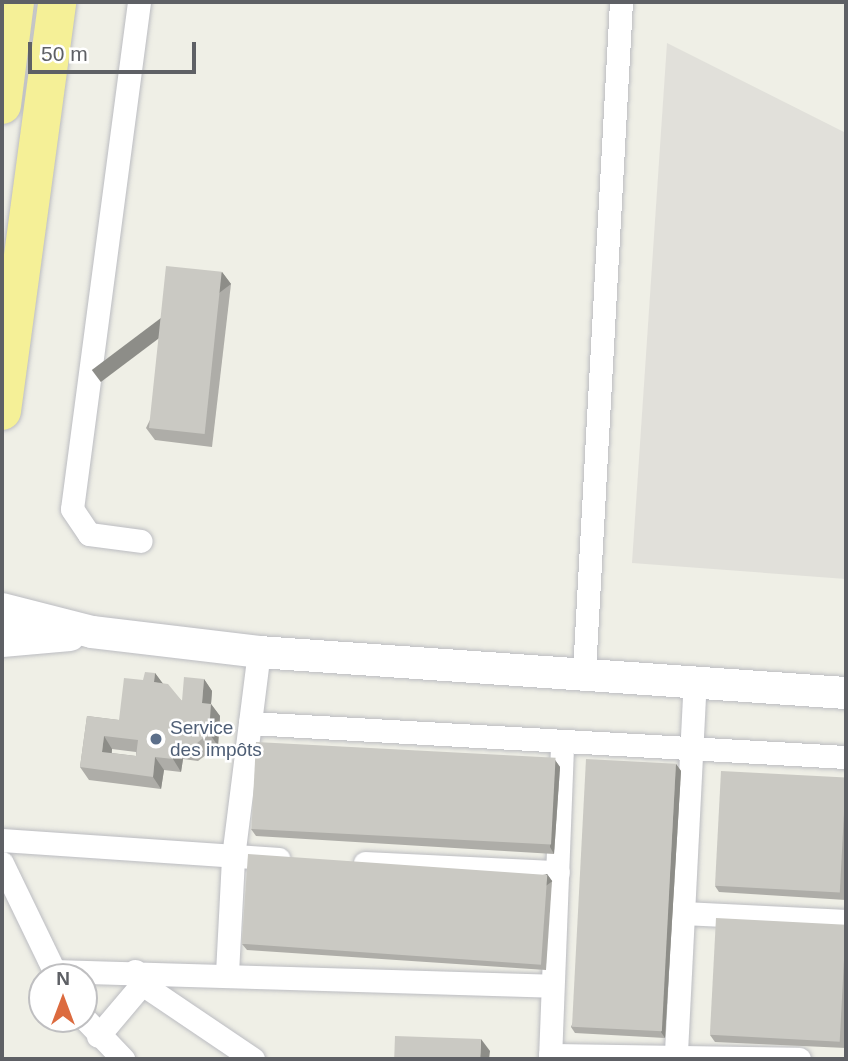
<!DOCTYPE html>
<html>
<head>
<meta charset="utf-8">
<style>
	body { margin:0 }
	#map { position:relative; width:848px; height:1061px; overflow:hidden; background:#efefe6; font-family:Arial,sans-serif }
	div>[style] { position:absolute }
	.industrial>* { inset:0; background:#e1e0da }
	.roads { filter:drop-shadow(0 0 2px #bbbcc1) drop-shadow(0 0 2px #bbbcc1) }
	.street>* { height:23px; margin:-11.5px; padding:0 11.5px; transform-origin:11.5px; border-radius:11.5px; background:#fff }
	.secondary>* { height:32px; margin:-16px; padding:0 16px; transform-origin:16px; border-radius:16px; background:#fff }
	.highway>* { height:38px; margin:-19px; padding:0 19px; transform-origin:19px; border-radius:19px; background:#f5f097 }
	.wall>* { inset:0; background:#aeada8 }
	.shaded-wall>* { inset:0; background:#8d8d88; transform-origin:0 0 }
	.building>* { inset:0; background:#cac9c3; transform-origin:0 0 }
	.dots>* { width:19px; height:19px; translate:-50% -50%; box-sizing:border-box; border:4px solid #fff; border-radius:50% }
	span { translate:-50% -50%; white-space:nowrap; text-align:center; line-height:1.15; -webkit-text-stroke:5px #fff; paint-order:stroke }
	.service-label { font-size:19px; color:#4e5e75 }
	.left { translate:0 -50%; text-align:left }
	.frame { position:absolute; inset:0; border:4px solid #5e6065; pointer-events:none }
	.north { position:absolute; left:28px; top:963px; width:70px; height:70px; box-sizing:border-box; background:#fff; border:2px solid #bfbfc1; border-radius:50%; rotate:0deg; font-size:19px; font-weight:700; line-height:28px; text-align:center; color:#5e6065 }
	.north::after { content:''; display:block; margin:auto; width:24px; height:32px; background:#dc6b3f; clip-path:polygon(50% 0,100% 100%,50% 72%,0 100%) }
	.scale { position:absolute; left:28px; top:42px; width:168px; height:32px; box-sizing:border-box; border:4px solid #5e6065; border-top:0; padding-left:9px; font-size:21px; line-height:24px; white-space:nowrap; color:#5e6065; -webkit-text-stroke:5px #fff; paint-order:stroke }
</style>
</head>
<body>
<div id="map">
	<div class="industrial">
		<div style="clip-path:polygon(667px 43px,846px 133px,846px 579px,632px 563px)"></div>
	</div>
	<div class="roads">
		<div class="street">
			<div style="left:139px;top:2px;width:511px;rotate:97.53deg"></div>
			<div style="left:72px;top:509px;width:30px;rotate:56deg"></div>
			<div style="left:89px;top:534px;width:52px;rotate:7.7deg"></div>
			<div style="left:584px;top:672px;width:671px;rotate:-86.84deg"></div>
			<div style="left:250px;top:723px;width:597px;rotate:3.27deg"></div>
			<div style="left:2px;top:840px;width:277px;rotate:3.9deg"></div>
			<div style="left:2px;top:863px;width:127px;rotate:64.2deg"></div>
			<div style="left:365px;top:863px;width:193px;rotate:2.7deg"></div>
			<div style="left:684px;top:913px;width:162px;rotate:2.8deg"></div>
			<div style="left:53px;top:971px;width:499px;rotate:1.7deg"></div>
			<div style="left:135px;top:971px;width:15px;rotate:62deg"></div>
			<div style="left:142px;top:984px;width:134px;rotate:34deg"></div>
			<div style="left:227px;top:973px;width:116px;rotate:-87deg"></div>
			<div style="left:233px;top:857px;width:207px;rotate:-82.8deg"></div>
			<div style="left:84px;top:1018px;width:57px;rotate:46.4deg"></div>
			<div style="left:98px;top:1036px;width:68px;rotate:-49.8deg"></div>
			<div style="left:676px;top:1052px;width:370px;rotate:-87.1deg"></div>
			<div style="left:550px;top:1055px;width:249px;rotate:0.9deg"></div>
			<div style="left:550px;top:1059px;width:317px;rotate:-87.8deg"></div>
		</div>
		<div class="secondary">
			<div style="left:2px;top:609px;width:93px;rotate:14.3deg"></div>
			<div style="left:92px;top:632px;width:168px;rotate:6.8deg"></div>
			<div style="left:259px;top:652px;width:588px;rotate:4deg"></div>
			<div style="left:2px;top:641px;width:68px;rotate:-5deg"></div>
		</div>
		<div class="highway">
			<div style="left:2px;top:105px;width:104px;rotate:-82.8deg"></div>
			<div style="left:2px;top:411px;width:413px;rotate:-82.3deg"></div>
		</div>
	</div>
	<div class="wall">
		<div style="clip-path:polygon(222px 272px,231px 284px,212px 447px,155px 440px,146px 428px)"></div>
		<div style="clip-path:polygon(evenodd,155px 673px,162px 683px,182px 701px,204px 679px,212px 691px,211px 704px,220px 716px,218px 746px,198px 761px,183px 759px,181px 772px,164px 770px,161px 789px,89px 780px,80px 767px,87px 716px,119px 720px,155px 673px,112px 749px,136px 752px,136px 756px,112px 753px,112px 749px)"></div>
		<div style="clip-path:polygon(555px 760px,560px 767px,554px 854px,256px 836px,251px 829px)"></div>
		<div style="clip-path:polygon(676px 764px,681px 771px,665px 1038px,575px 1033px,571px 1027px)"></div>
		<div style="clip-path:polygon(846px 778px,846px 900px,719px 892px,715px 886px)"></div>
		<div style="clip-path:polygon(547px 874px,552px 881px,546px 970px,247px 950px,242px 944px)"></div>
		<div style="clip-path:polygon(846px 925px,846px 1048px,715px 1042px,710px 1035px)"></div>
	</div>
	<div class="shaded-wall">
		<div style="left:222px;top:272px;width:15px;height:163px;rotate:53deg"></div>
		<div style="clip-path:polygon(155px 673px,164px 685px,154px 682px)"></div>
		<div style="clip-path:polygon(204px 679px,212px 691px,211px 704px,220px 716px,218px 746px,209px 733px,202px 703px)"></div>
		<div style="clip-path:polygon(104px 736px,112px 749px,110px 765px,102px 752px)"></div>
		<div style="clip-path:polygon(174px 747px,183px 759px,181px 772px,173px 759px)"></div>
		<div style="clip-path:polygon(155px 757px,164px 770px,161px 789px,153px 777px)"></div>
		<div style="clip-path:polygon(555px 760px,560px 767px,554px 854px,550px 847px)"></div>
		<div style="clip-path:polygon(676px 764px,681px 771px,665px 1038px,661px 1032px)"></div>
		<div style="left:547px;top:874px;width:9px;height:89px;rotate:54deg"></div>
		<div style="clip-path:polygon(481px 1039px,490px 1051px,489px 1059px,480px 1059px)"></div>
	</div>
	<div class="building">
		<div style="left:166px;top:266px;width:56px;height:163px;rotate:6deg"></div>
		<div style="clip-path:polygon(evenodd,145px 672px,155px 673px,154px 682px,168px 684px,182px 701px,184px 677px,204px 679px,202px 703px,211px 704px,209px 733px,190px 749px,174px 747px,173px 759px,155px 757px,153px 777px,80px 767px,87px 716px,119px 720px,124px 678px,143px 680px,145px 672px,104px 736px,138px 740px,136px 756px,102px 752px,104px 736px)"></div>
		<div style="left:256px;top:742px;width:300px;height:87px;rotate:3deg"></div>
		<div style="left:586px;top:759px;width:90px;height:268px;rotate:3deg"></div>
		<div style="left:721px;top:771px;width:125px;height:115px;rotate:3deg"></div>
		<div style="left:248px;top:854px;width:300px;height:90px;rotate:4deg"></div>
		<div style="left:716px;top:918px;width:130px;height:117px;rotate:3deg"></div>
		<div style="left:395px;top:1036px;width:86px;height:23px;rotate:2deg"></div>
	</div>
	<div class="dots">
		<div style="left:156px;top:739px;background:#5c6f8a"></div>
	</div>
	<div class="service-label">
		<span class="left" style="left:170px;top:739px">Service<br>des impôts</span>
	</div>
	<div class="frame"></div>
	<div class="north">N</div>
	<div class="scale">50 m</div>
</div>
</body>
</html>
